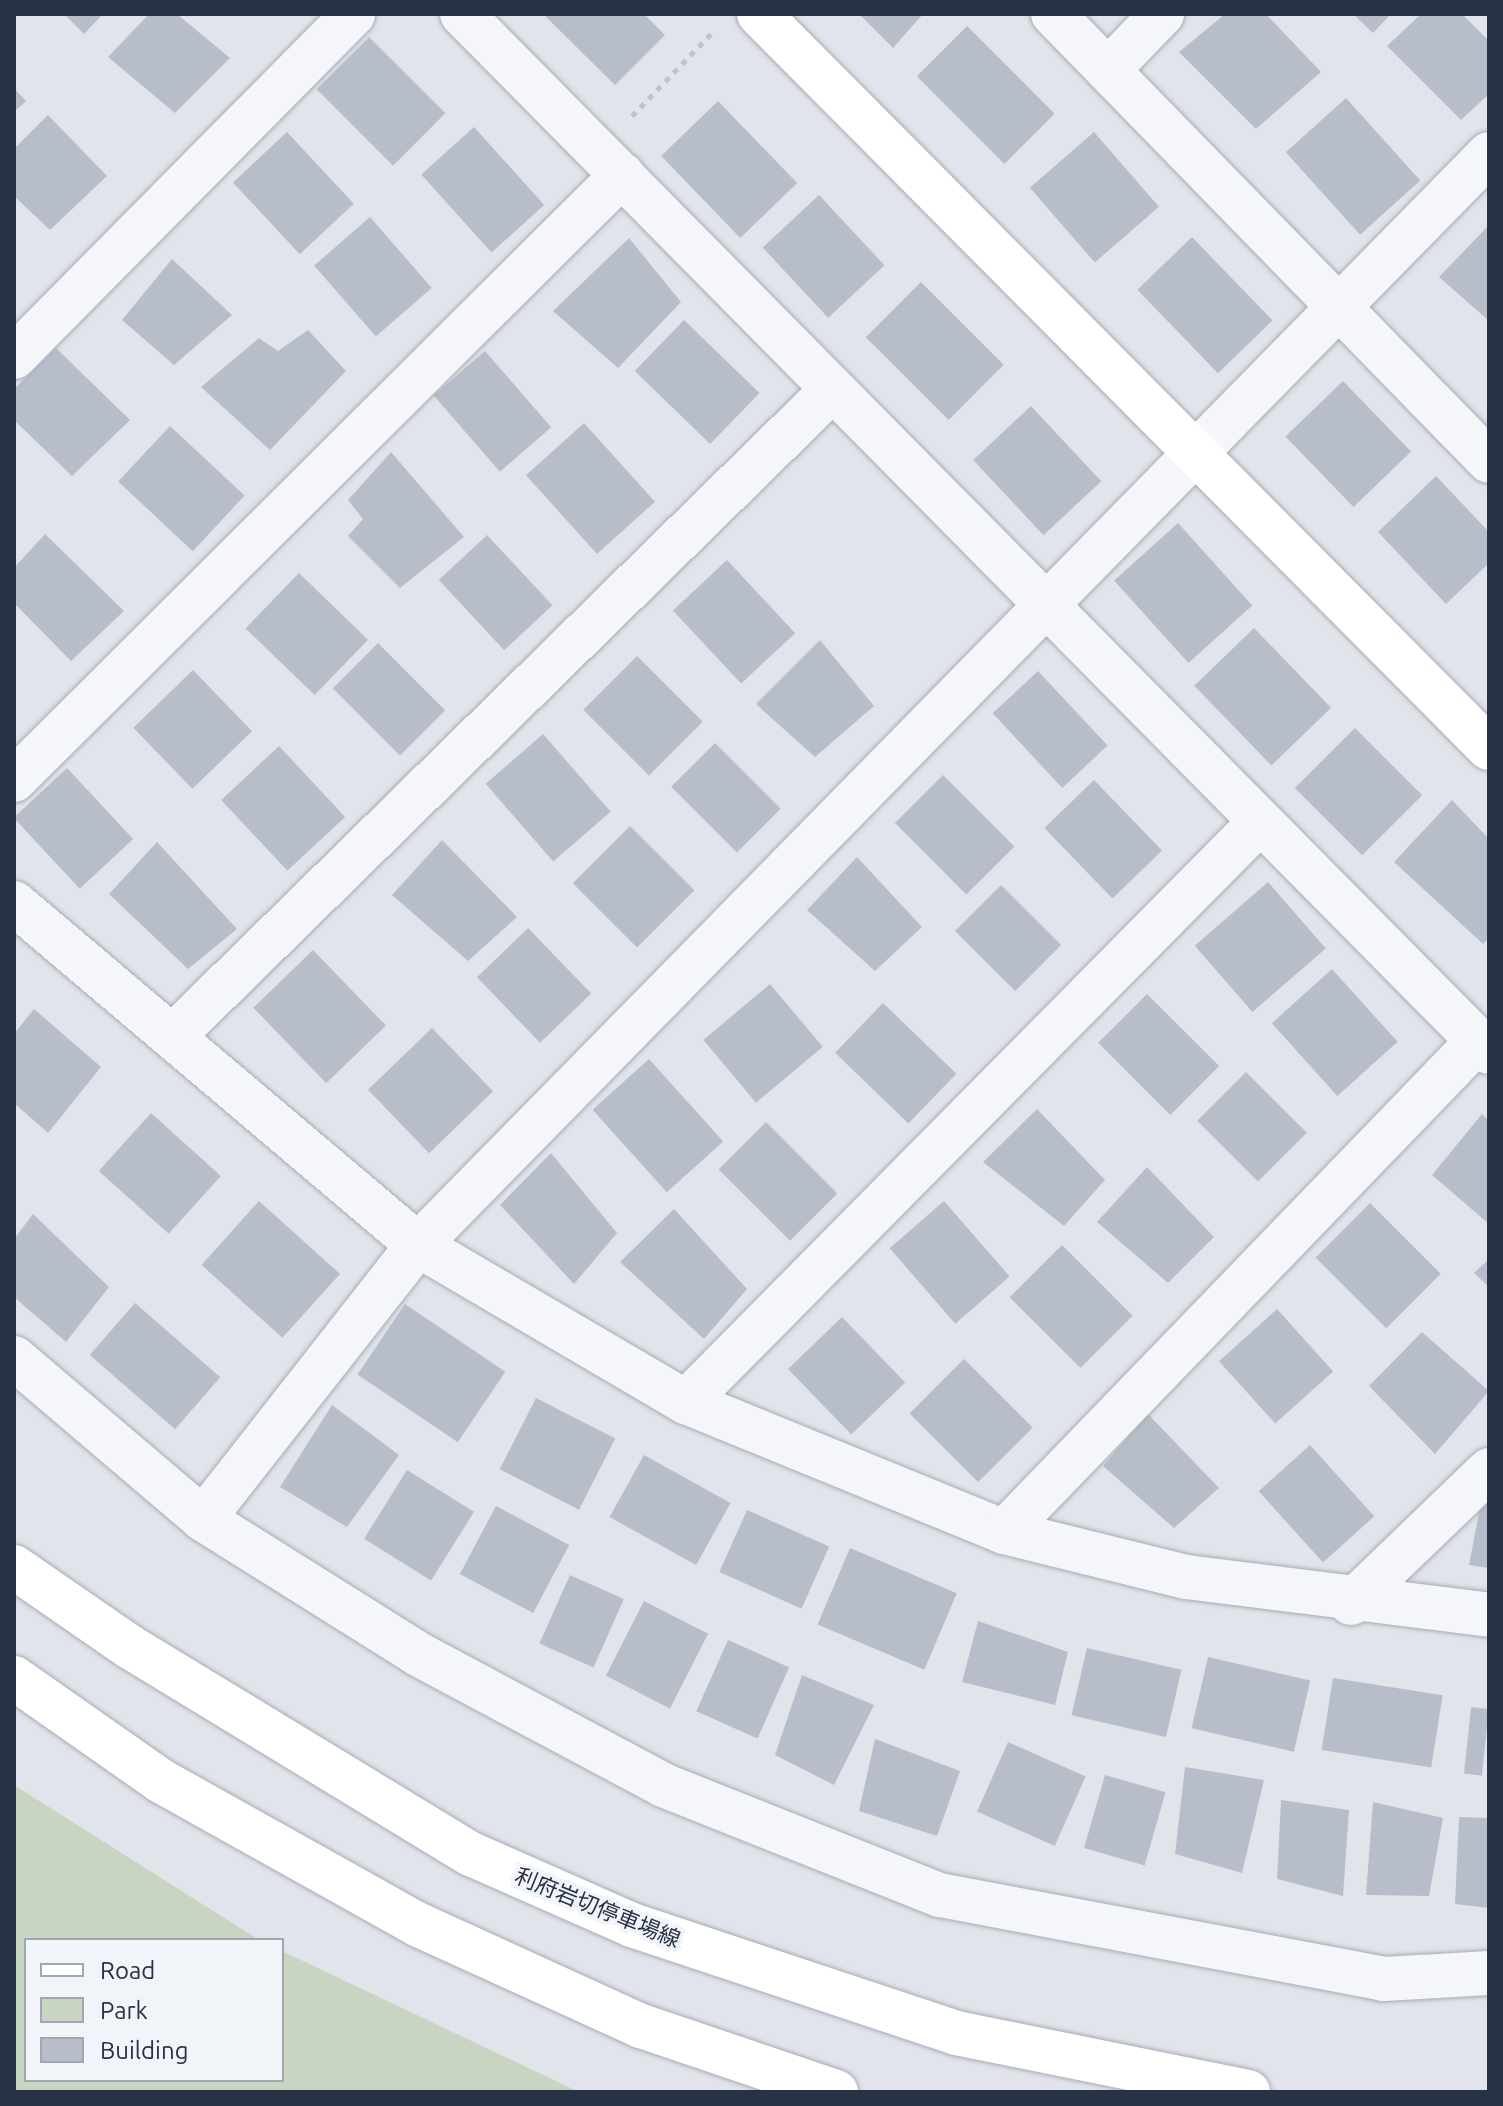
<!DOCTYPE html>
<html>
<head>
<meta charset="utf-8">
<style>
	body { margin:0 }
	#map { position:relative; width:1503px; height:2106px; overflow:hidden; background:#e1e5eb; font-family:Ubuntu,"Noto Sans JP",sans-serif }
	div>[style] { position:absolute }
	.green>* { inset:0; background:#c7d5c2 }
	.building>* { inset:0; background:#b8bec9; transform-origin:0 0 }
	.path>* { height:5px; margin-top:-2.5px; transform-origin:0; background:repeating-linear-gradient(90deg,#bfc3ca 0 6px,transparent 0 12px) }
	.roads { filter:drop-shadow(0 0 2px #a6acb6) drop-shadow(0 0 2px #a6acb6) }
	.street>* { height:44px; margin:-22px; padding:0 22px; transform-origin:22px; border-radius:22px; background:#f4f6f9 }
	.secondary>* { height:44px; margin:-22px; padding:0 22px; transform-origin:22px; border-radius:22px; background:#fff }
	span { translate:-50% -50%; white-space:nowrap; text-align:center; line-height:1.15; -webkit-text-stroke:8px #f1f4f8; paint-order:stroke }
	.street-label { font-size:22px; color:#283244 }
	.frame { position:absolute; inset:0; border:16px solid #283244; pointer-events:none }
	.legend { position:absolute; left:24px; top:1938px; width:260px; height:144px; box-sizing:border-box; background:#f1f4f8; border:2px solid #a1a6b0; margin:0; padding:10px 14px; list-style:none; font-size:24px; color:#283244 }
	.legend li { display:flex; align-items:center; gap:16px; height:40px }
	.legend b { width:40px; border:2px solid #a1a6b0 }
</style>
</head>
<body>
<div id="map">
	<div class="green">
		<div style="clip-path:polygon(14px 1785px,259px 1940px,26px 1940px,26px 2080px,282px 2080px,282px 1951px,579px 2092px,14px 2092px)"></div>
	</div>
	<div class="building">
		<div style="clip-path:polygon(64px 14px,103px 14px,84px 34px)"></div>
		<div style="clip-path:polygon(149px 14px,177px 14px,230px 58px,175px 113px,108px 57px)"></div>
		<div style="clip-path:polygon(543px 14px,644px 14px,665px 35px,615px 85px)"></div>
		<div style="clip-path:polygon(859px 14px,923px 14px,893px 48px)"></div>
		<div style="clip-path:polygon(1225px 14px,1266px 14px,1321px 72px,1256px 129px,1179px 52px)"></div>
		<div style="clip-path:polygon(1353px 14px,1391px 14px,1373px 33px)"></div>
		<div style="clip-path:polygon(1421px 14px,1462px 14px,1489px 41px,1489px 94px,1461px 120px,1387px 46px)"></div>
		<div style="left:967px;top:26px;width:124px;height:71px;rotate:45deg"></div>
		<div style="left:369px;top:37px;width:108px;height:74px;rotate:45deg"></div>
		<div style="clip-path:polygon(14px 88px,26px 101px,14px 112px)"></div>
		<div style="left:1346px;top:98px;width:111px;height:81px;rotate:48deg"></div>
		<div style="left:718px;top:101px;width:114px;height:79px;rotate:46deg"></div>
		<div style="clip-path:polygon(48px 115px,107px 176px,50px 230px,14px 196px,14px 149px)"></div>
		<div style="left:474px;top:127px;width:105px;height:71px;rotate:48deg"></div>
		<div style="left:287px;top:132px;width:98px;height:74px;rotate:47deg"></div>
		<div style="left:1094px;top:132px;width:99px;height:85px;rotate:49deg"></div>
		<div style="left:819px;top:195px;width:96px;height:77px;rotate:47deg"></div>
		<div style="left:370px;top:217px;width:94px;height:74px;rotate:49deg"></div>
		<div style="clip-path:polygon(1489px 225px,1489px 321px,1439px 277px)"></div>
		<div style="left:1192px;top:237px;width:116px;height:76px;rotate:46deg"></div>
		<div style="clip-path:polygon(629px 238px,681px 302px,618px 368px,553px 311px)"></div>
		<div style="clip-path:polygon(172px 259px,232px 315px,174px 365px,122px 320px)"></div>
		<div style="left:921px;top:282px;width:117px;height:78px;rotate:45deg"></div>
		<div style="left:684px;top:320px;width:105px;height:71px;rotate:44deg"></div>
		<div style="clip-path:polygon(308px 330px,346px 371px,270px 450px,201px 387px,259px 338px,278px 351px)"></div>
		<div style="clip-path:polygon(56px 348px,130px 420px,72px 476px,14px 420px,14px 389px)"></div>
		<div style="left:485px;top:351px;width:101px;height:68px;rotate:49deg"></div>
		<div style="left:1343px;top:381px;width:98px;height:80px;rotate:46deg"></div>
		<div style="left:1031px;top:406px;width:103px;height:79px;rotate:47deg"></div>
		<div style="left:584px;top:423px;width:106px;height:78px;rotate:48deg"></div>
		<div style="left:170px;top:426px;width:102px;height:76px;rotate:43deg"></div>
		<div style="clip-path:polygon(391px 452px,464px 537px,400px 588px,348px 536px,363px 519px,348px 500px)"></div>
		<div style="clip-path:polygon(1436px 476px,1489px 532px,1489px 563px,1446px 604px,1378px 532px)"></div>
		<div style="left:1178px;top:523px;width:111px;height:86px;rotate:48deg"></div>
		<div style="clip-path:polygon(45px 534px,124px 611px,71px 661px,14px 603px,14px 568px)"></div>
		<div style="left:487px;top:535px;width:96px;height:66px;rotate:47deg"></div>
		<div style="left:727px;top:560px;width:100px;height:74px;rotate:47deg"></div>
		<div style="left:299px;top:573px;width:96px;height:77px;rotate:44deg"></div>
		<div style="left:1254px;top:628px;width:111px;height:83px;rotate:46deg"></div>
		<div style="clip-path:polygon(820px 640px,874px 706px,815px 757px,756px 704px)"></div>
		<div style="left:378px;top:643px;width:95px;height:64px;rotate:45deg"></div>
		<div style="left:637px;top:656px;width:93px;height:76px;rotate:45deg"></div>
		<div style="left:193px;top:670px;width:85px;height:83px;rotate:46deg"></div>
		<div style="left:1038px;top:671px;width:102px;height:62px;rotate:47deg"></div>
		<div style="left:1355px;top:728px;width:95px;height:85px;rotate:45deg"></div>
		<div style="left:543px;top:734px;width:103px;height:76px;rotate:49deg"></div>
		<div style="left:715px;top:743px;width:93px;height:62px;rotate:45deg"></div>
		<div style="left:279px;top:746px;width:97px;height:79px;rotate:47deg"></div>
		<div style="left:67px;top:768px;width:97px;height:73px;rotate:47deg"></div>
		<div style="left:943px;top:775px;width:101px;height:68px;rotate:45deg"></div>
		<div style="left:1094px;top:780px;width:98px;height:69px;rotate:46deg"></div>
		<div style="clip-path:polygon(1452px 800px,1489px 839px,1489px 938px,1483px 944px,1394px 862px)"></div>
		<div style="left:630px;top:826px;width:91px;height:81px;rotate:45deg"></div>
		<div style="clip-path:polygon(442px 840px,517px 917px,468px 961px,392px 895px)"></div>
		<div style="clip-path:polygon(157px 842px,237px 929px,188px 969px,109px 894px)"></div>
		<div style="clip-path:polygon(857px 857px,922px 927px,875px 971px,807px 910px)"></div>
		<div style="left:1268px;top:882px;width:88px;height:97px;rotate:49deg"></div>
		<div style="left:1001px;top:885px;width:85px;height:65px;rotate:45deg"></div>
		<div style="left:528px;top:928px;width:91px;height:71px;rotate:46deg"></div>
		<div style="left:313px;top:950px;width:105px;height:83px;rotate:46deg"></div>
		<div style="left:1332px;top:969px;width:98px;height:81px;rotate:48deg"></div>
		<div style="left:770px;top:984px;width:82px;height:87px;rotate:50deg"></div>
		<div style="left:1147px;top:994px;width:102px;height:69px;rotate:45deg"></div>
		<div style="left:883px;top:1003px;width:102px;height:69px;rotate:44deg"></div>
		<div style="clip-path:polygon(34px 1009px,101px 1067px,48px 1133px,14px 1103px,14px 1034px)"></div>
		<div style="left:432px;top:1028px;width:88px;height:89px;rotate:46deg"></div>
		<div style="left:649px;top:1059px;width:111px;height:76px;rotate:48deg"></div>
		<div style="left:1246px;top:1072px;width:86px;height:69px;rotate:45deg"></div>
		<div style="clip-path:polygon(1037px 1109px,1105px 1180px,1064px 1226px,983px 1162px)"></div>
		<div style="left:151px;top:1113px;width:94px;height:78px;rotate:42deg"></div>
		<div style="clip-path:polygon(1482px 1114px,1489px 1121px,1489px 1224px,1432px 1175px)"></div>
		<div style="left:766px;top:1122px;width:101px;height:67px;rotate:45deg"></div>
		<div style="clip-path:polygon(551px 1153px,617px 1233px,574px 1284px,500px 1205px)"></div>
		<div style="clip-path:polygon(1147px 1167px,1214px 1237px,1168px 1283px,1097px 1222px)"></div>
		<div style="left:259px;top:1201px;width:109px;height:86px;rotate:42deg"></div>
		<div style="left:944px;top:1201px;width:100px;height:72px;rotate:49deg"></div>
		<div style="left:1370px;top:1203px;width:100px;height:77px;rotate:45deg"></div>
		<div style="clip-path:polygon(674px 1209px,747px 1289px,704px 1339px,620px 1262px)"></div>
		<div style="clip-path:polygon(33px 1214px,109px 1287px,66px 1342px,14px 1297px,14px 1239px)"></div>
		<div style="left:1062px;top:1245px;width:100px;height:74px;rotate:45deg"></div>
		<div style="clip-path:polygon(1489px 1259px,1489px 1287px,1474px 1273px)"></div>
		<div style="left:135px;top:1303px;width:113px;height:69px;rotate:41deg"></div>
		<div style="left:405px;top:1304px;width:121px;height:85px;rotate:34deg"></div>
		<div style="left:1277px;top:1309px;width:84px;height:78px;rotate:48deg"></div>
		<div style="left:842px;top:1317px;width:91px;height:75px;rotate:46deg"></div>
		<div style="clip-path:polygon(1422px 1332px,1489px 1391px,1435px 1454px,1369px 1386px)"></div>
		<div style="left:964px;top:1359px;width:97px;height:77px;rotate:45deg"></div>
		<div style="left:536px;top:1398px;width:89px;height:80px;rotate:27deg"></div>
		<div style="clip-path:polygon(332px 1405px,399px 1455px,347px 1527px,280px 1487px)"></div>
		<div style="clip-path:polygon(1148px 1414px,1219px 1488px,1174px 1528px,1103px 1466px)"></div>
		<div style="left:1310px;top:1445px;width:96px;height:69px;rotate:48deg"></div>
		<div style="left:644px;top:1455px;width:99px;height:71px;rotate:29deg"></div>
		<div style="left:407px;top:1470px;width:79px;height:81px;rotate:32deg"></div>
		<div style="clip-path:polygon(1481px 1502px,1489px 1502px,1489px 1568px,1469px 1565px)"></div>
		<div style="left:496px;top:1506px;width:83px;height:77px;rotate:28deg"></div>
		<div style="left:747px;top:1510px;width:90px;height:68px;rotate:24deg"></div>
		<div style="left:850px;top:1548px;width:116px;height:83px;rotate:23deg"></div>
		<div style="left:570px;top:1575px;width:59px;height:75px;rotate:24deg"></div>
		<div style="left:644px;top:1601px;width:72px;height:84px;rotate:27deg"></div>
		<div style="clip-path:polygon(978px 1621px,1068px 1652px,1055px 1705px,962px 1682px)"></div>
		<div style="left:728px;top:1640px;width:67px;height:78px;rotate:24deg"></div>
		<div style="left:1087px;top:1648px;width:97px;height:69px;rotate:13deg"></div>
		<div style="left:1208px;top:1657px;width:105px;height:73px;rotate:13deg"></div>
		<div style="clip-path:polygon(802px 1675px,874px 1705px,834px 1785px,775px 1755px)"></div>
		<div style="left:1333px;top:1678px;width:111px;height:73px;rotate:9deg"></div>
		<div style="left:1471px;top:1707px;width:18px;height:67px;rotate:6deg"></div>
		<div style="clip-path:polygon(875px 1739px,960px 1771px,937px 1836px,859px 1811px)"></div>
		<div style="left:1008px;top:1742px;width:85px;height:76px;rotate:24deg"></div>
		<div style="clip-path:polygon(1185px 1767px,1264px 1780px,1242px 1873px,1175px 1854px)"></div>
		<div style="left:1105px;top:1775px;width:63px;height:76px;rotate:16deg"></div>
		<div style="clip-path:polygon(1281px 1800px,1349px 1810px,1343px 1896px,1277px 1879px)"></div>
		<div style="clip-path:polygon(1373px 1802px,1443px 1818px,1429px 1896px,1366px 1895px)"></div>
		<div style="clip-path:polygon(1459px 1817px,1489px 1818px,1489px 1908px,1455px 1904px)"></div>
	</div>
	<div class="path">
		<div style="left:632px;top:116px;width:114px;rotate:-46.1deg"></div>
	</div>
	<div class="roads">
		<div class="street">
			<div style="left:462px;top:14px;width:1460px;rotate:45.31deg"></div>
			<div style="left:1053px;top:14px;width:624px;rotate:45.71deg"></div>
			<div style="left:1108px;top:70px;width:78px;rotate:-46deg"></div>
			<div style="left:14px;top:357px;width:482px;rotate:-45.3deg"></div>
			<div style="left:14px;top:780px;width:858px;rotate:-44.86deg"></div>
			<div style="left:14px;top:903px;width:529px;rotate:40.25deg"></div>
			<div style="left:418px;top:1245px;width:311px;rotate:30.4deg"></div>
			<div style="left:686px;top:1402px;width:344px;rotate:22.2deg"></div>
			<div style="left:1004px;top:1532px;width:187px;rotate:13.9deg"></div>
			<div style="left:1186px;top:1577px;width:305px;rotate:7.1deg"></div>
			<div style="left:173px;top:1036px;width:924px;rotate:-44.43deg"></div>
			<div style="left:14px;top:1358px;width:248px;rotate:40.4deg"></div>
			<div style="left:203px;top:1519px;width:254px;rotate:32.1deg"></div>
			<div style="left:418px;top:1654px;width:278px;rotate:28.1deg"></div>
			<div style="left:663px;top:1785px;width:298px;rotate:21.7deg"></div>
			<div style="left:940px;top:1895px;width:451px;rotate:10.7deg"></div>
			<div style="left:1383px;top:1979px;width:106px;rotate:-3.2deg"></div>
			<div style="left:686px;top:1402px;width:816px;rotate:-45.3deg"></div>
			<div style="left:203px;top:1519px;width:348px;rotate:-51.9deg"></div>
			<div style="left:418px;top:1245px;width:1529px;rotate:-45.53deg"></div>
			<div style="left:1004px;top:1532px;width:682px;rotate:-46.01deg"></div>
			<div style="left:1351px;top:1603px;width:192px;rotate:-43.9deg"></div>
		</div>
		<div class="secondary">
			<div style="left:759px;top:14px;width:1035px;rotate:45.16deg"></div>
			<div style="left:14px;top:1567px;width:141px;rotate:34.6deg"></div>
			<div style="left:130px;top:1647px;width:399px;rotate:31.3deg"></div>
			<div style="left:471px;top:1854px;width:176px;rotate:23.8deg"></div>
			<div style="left:632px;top:1925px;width:342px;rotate:18.4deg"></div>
			<div style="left:956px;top:2033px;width:298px;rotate:11.4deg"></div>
			<div style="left:14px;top:1678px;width:179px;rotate:35deg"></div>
			<div style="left:161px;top:1781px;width:295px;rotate:29.2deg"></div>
			<div style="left:419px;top:1925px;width:244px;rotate:24.5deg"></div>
			<div style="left:641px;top:2026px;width:206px;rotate:18.7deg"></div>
		</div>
	</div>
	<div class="street-label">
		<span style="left:598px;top:1907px;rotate:22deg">利府岩切停車場線</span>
	</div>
	<div class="frame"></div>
	<ul class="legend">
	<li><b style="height:10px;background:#fff"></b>Road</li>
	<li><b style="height:22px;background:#c7d5c2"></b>Park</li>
	<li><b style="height:22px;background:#b8bec9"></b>Building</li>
	</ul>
</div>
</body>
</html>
